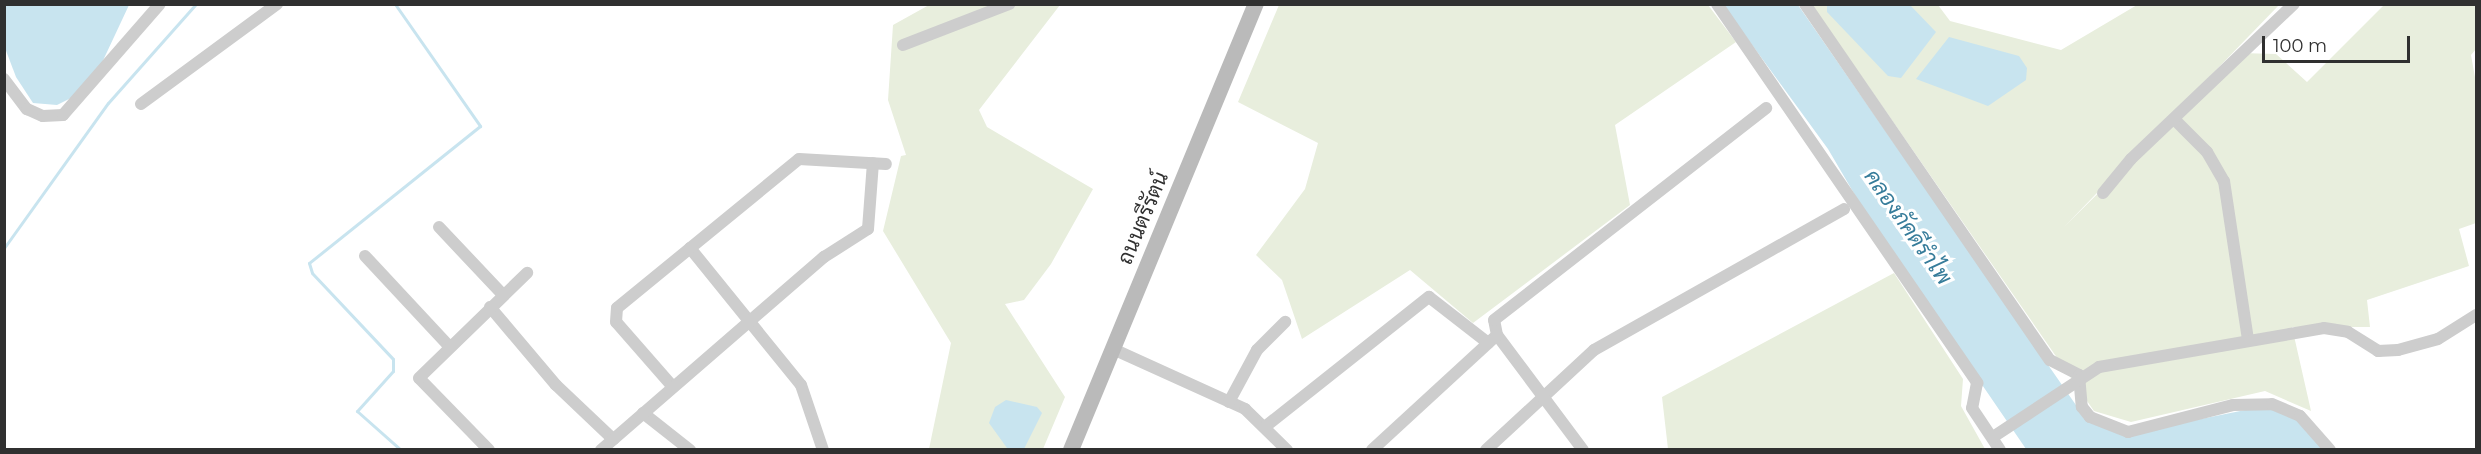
<!DOCTYPE html>
<html>
<head>
<meta charset="utf-8">
<style>
	body { margin:0 }
	#map { position:relative; width:2481px; height:454px; overflow:hidden; background:#fff; font-family:Montserrat,Sarabun,sans-serif }
	div>[style] { position:absolute }
	.green>* { inset:0; background:#e8eedd }
	.water>* { inset:0; background:#c8e4ef }
	.stream>* { height:3px; margin:-1.5px; padding:0 1.5px; transform-origin:1.5px; border-radius:1.5px; background:#c8e4ef }
	.minor>* { height:12px; margin:-6px; padding:0 6px; transform-origin:6px; border-radius:6px; background:#cdcdcd }
	.secondary>* { height:16px; margin:-8px; padding:0 8px; transform-origin:8px; border-radius:8px; background:#bababa }
	span { translate:-50% -50%; white-space:nowrap; text-align:center; line-height:1.15; -webkit-text-stroke:6px #fff; paint-order:stroke }
	.street-label { font-size:21px; color:#303030 }
	.water-label { font-size:22px; color:#367c9a; font-style:italic }
	.frame { position:absolute; inset:0; border:6px solid #303030; pointer-events:none }
	.scale { position:absolute; left:2262px; top:36px; width:148px; height:27px; box-sizing:border-box; border:3px solid #303030; border-top:0; padding-left:8px; font-size:18px; line-height:21px; white-space:nowrap; color:#303030; -webkit-text-stroke:4px #fff; paint-order:stroke }
</style>
</head>
<body>
<div id="map">
	<div class="green">
		<div style="clip-path:polygon(929px 5px,1060px 5px,979px 110px,987px 127px,1093px 189px,1051px 264px,1024px 300px,1005px 304px,1065px 397px,1043px 449px,929px 449px,951px 343px,883px 231px,901px 156px,906px 155px,888px 100px,893px 25px)"></div>
		<div style="clip-path:polygon(1279px 5px,1708px 5px,1736px 42px,1615px 125px,1630px 205px,1473px 323px,1410px 270px,1302px 339px,1282px 280px,1256px 255px,1305px 189px,1318px 143px,1238px 102px)"></div>
		<div style="clip-path:polygon(1812px 5px,1938px 5px,1950px 21px,2061px 50px,2137px 5px,2279px 5px,2064px 227px,2240px 53px,2276px 54px,2307px 82px,2384px 5px,2476px 5px,2476px 49px,2471px 55px,2476px 83px,2476px 223px,2459px 229px,2469px 266px,2367px 300px,2370px 327px,2292px 327px,2311px 411px,2265px 391px,2131px 422px,2094px 411px)"></div>
		<div style="clip-path:polygon(1894px 273px,1963px 379px,1961px 406px,1985px 449px,1668px 449px,1662px 397px)"></div>
	</div>
	<div class="water">
		<div style="clip-path:polygon(4px 5px,129px 5px,99px 69px,79px 94px,57px 105px,33px 103px,16px 77px,5px 48px)"></div>
		<div style="clip-path:polygon(1723px 5px,1798px 5px,2087px 421px,2122px 435px,2265px 406px,2292px 414px,2326px 449px,2026px 449px,1872px 224px,1828px 149px)"></div>
		<div style="clip-path:polygon(1827px 5px,1910px 5px,1936px 32px,1901px 78px,1888px 76px,1827px 12px)"></div>
		<div style="clip-path:polygon(1949px 37px,2019px 56px,2027px 68px,2026px 80px,1988px 106px,1916px 79px)"></div>
		<div style="clip-path:polygon(1006px 400px,1037px 407px,1042px 413px,1024px 449px,1007px 448px,989px 423px,995px 407px)"></div>
	</div>
	<div class="stream">
		<div style="left:395px;top:4px;width:149px;rotate:55.1deg"></div>
		<div style="left:480px;top:126px;width:219px;rotate:141.3deg"></div>
		<div style="left:309px;top:263px;width:10px;rotate:73deg"></div>
		<div style="left:312px;top:273px;width:118px;rotate:46.7deg"></div>
		<div style="left:393px;top:359px;width:12px;rotate:90deg"></div>
		<div style="left:393px;top:371px;width:54px;rotate:132deg"></div>
		<div style="left:357px;top:411px;width:59px;rotate:41.6deg"></div>
		<div style="left:4px;top:248px;width:178px;rotate:-54.4deg"></div>
		<div style="left:108px;top:103px;width:132px;rotate:-48.4deg"></div>
	</div>
	<div class="minor">
		<div style="left:1717px;top:4px;width:460px;rotate:55.5deg"></div>
		<div style="left:1977px;top:383px;width:25px;rotate:101deg"></div>
		<div style="left:1972px;top:408px;width:50px;rotate:56.3deg"></div>
		<div style="left:1805px;top:4px;width:432px;rotate:55.5deg"></div>
		<div style="left:2050px;top:360px;width:33px;rotate:27deg"></div>
		<div style="left:2079px;top:375px;width:32px;rotate:85deg"></div>
		<div style="left:2082px;top:407px;width:13px;rotate:51deg"></div>
		<div style="left:2090px;top:417px;width:41px;rotate:21.5deg"></div>
		<div style="left:2128px;top:432px;width:108px;rotate:-14.4deg"></div>
		<div style="left:2233px;top:405px;width:39px;rotate:-1deg"></div>
		<div style="left:2272px;top:404px;width:30px;rotate:23deg"></div>
		<div style="left:2300px;top:416px;width:45px;rotate:48.6deg"></div>
		<div style="left:903px;top:45px;width:114px;rotate:-21.1deg"></div>
		<div style="left:4px;top:79px;width:38px;rotate:53deg"></div>
		<div style="left:27px;top:109px;width:17px;rotate:24deg"></div>
		<div style="left:43px;top:116px;width:20px;rotate:-3deg"></div>
		<div style="left:63px;top:115px;width:147px;rotate:-48.9deg"></div>
		<div style="left:141px;top:104px;width:169px;rotate:-36.3deg"></div>
		<div style="left:2174px;top:119px;width:47px;rotate:45deg"></div>
		<div style="left:2207px;top:152px;width:34px;rotate:60deg"></div>
		<div style="left:2224px;top:181px;width:160px;rotate:81.4deg"></div>
		<div style="left:2103px;top:193px;width:44px;rotate:-50.5deg"></div>
		<div style="left:2131px;top:159px;width:225px;rotate:-43.6deg"></div>
		<div style="left:439px;top:227px;width:93px;rotate:46.7deg"></div>
		<div style="left:690px;top:248px;width:176px;rotate:51deg"></div>
		<div style="left:801px;top:385px;width:69px;rotate:71.3deg"></div>
		<div style="left:365px;top:256px;width:122px;rotate:47deg"></div>
		<div style="left:490px;top:307px;width:102px;rotate:49.8deg"></div>
		<div style="left:556px;top:385px;width:79px;rotate:43.5deg"></div>
		<div style="left:1113px;top:349px;width:145px;rotate:24.4deg"></div>
		<div style="left:1245px;top:409px;width:59px;rotate:44.3deg"></div>
		<div style="left:673px;top:387px;width:86px;rotate:-131.2deg"></div>
		<div style="left:616px;top:322px;width:14px;rotate:-86deg"></div>
		<div style="left:617px;top:308px;width:235px;rotate:-39.3deg"></div>
		<div style="left:799px;top:159px;width:87px;rotate:3.3deg"></div>
		<div style="left:1229px;top:402px;width:59px;rotate:-61.7deg"></div>
		<div style="left:1257px;top:350px;width:40px;rotate:-45deg"></div>
		<div style="left:643px;top:413px;width:60px;rotate:38.2deg"></div>
		<div style="left:1266px;top:426px;width:208px;rotate:-38.4deg"></div>
		<div style="left:1429px;top:297px;width:75px;rotate:37.9deg"></div>
		<div style="left:1993px;top:437px;width:127px;rotate:-33.4deg"></div>
		<div style="left:2099px;top:367px;width:228px;rotate:-9.8deg"></div>
		<div style="left:2324px;top:328px;width:24px;rotate:9deg"></div>
		<div style="left:2348px;top:332px;width:36px;rotate:32deg"></div>
		<div style="left:2378px;top:351px;width:20px;rotate:-3deg"></div>
		<div style="left:2398px;top:350px;width:41px;rotate:-15.4deg"></div>
		<div style="left:2438px;top:339px;width:45px;rotate:-32.3deg"></div>
		<div style="left:489px;top:450px;width:100px;rotate:-134.2deg"></div>
		<div style="left:419px;top:378px;width:151px;rotate:-44.2deg"></div>
		<div style="left:601px;top:450px;width:295px;rotate:-40.9deg"></div>
		<div style="left:824px;top:257px;width:52px;rotate:-32.5deg"></div>
		<div style="left:868px;top:229px;width:66px;rotate:-85.7deg"></div>
		<div style="left:1372px;top:450px;width:166px;rotate:-42.6deg"></div>
		<div style="left:1486px;top:450px;width:147px;rotate:-42.8deg"></div>
		<div style="left:1594px;top:350px;width:287px;rotate:-29.4deg"></div>
		<div style="left:1583px;top:450px;width:144px;rotate:-126.8deg"></div>
		<div style="left:1497px;top:335px;width:15px;rotate:-101deg"></div>
		<div style="left:1494px;top:320px;width:345px;rotate:-37.9deg"></div>
	</div>
	<div class="secondary">
		<div style="left:1071px;top:450px;width:483px;rotate:-67.5deg"></div>
	</div>
	<div class="street-label">
		<span style="left:1143px;top:218px;rotate:-67deg">ถนนตรีรัตน์</span>
	</div>
	<div class="water-label">
		<span style="left:1908px;top:227px;rotate:55deg">คลองภัคดีรำไพ</span>
	</div>
	<div class="frame"></div>
	<div class="scale">100 m</div>
</div>
</body>
</html>
